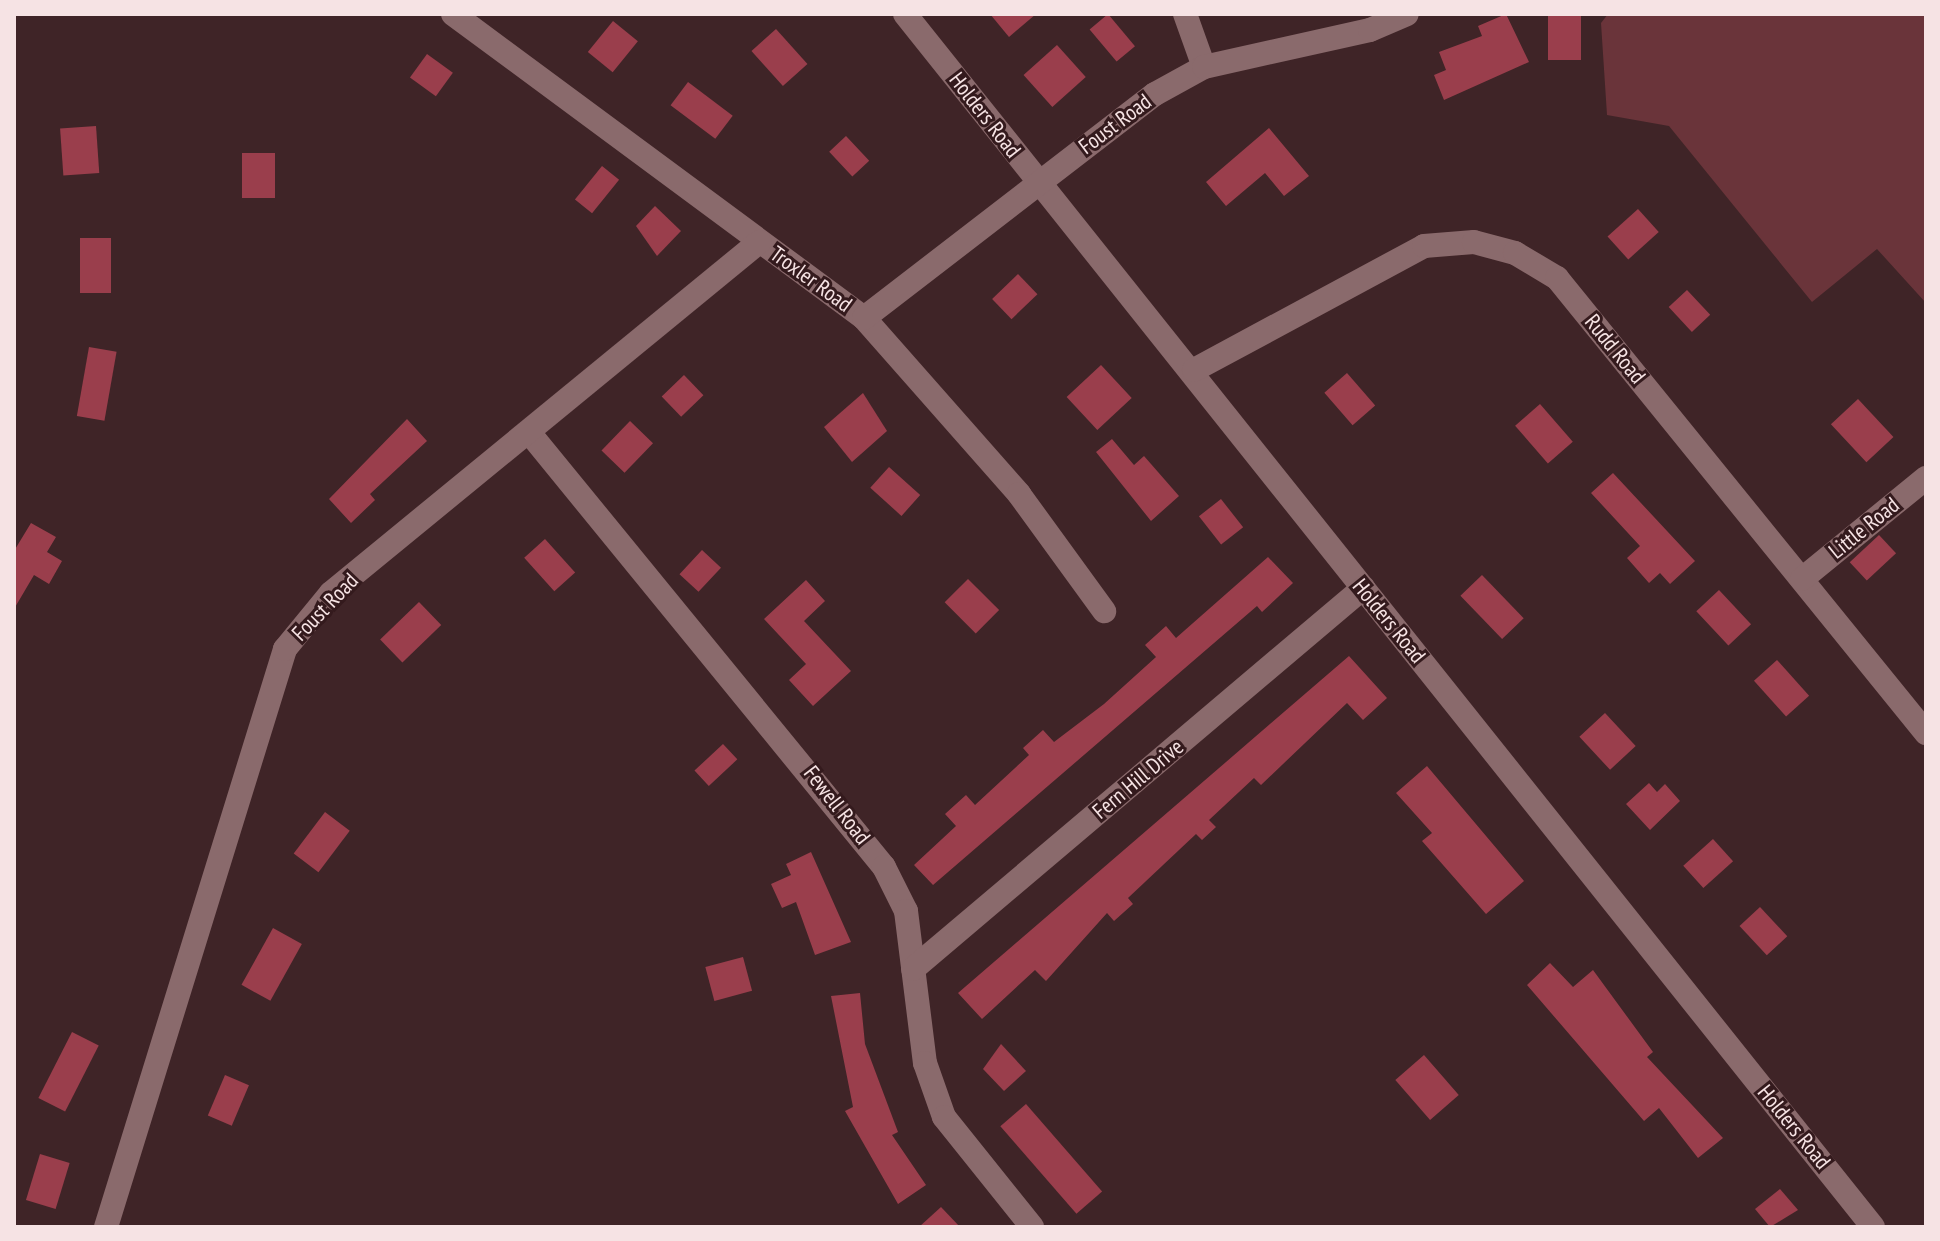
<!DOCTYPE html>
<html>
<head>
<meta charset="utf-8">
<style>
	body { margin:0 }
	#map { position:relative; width:1940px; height:1241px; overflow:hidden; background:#3f2427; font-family:"PT Sans Narrow",sans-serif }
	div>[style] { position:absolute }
	.green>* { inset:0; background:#6a343a }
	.building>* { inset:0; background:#9a3e4c; transform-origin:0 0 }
	.minor>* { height:24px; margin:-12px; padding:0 12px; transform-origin:12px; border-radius:12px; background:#8a6a6c }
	span { translate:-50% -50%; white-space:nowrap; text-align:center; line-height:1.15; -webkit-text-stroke:6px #341a1d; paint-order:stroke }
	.street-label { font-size:22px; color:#f6e3e4 }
	.frame { position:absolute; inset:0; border:16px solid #f6e3e4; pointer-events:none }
</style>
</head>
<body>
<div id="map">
	<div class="green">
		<div style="clip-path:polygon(1608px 14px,1926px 14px,1926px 303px,1877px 249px,1812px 302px,1669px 126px,1607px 115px,1601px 23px)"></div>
	</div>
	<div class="building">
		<div style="clip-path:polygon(990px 14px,1036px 14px,1009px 37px)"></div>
		<div style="left:1108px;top:14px;width:42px;height:24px;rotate:50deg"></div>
		<div style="clip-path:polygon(1506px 14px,1529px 62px,1444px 100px,1434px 75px,1446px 70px,1439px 52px,1482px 36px,1478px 26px)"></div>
		<div style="left:1548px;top:14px;width:33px;height:46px"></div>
		<div style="left:613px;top:21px;width:32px;height:40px;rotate:39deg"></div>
		<div style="left:776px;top:29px;width:47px;height:33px;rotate:48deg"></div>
		<div style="left:1057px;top:45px;width:43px;height:45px;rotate:48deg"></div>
		<div style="left:427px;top:54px;width:32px;height:29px;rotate:36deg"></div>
		<div style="left:688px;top:82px;width:56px;height:29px;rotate:37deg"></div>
		<div style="left:96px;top:126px;width:47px;height:36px;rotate:86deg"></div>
		<div style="clip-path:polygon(1269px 128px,1309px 176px,1284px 196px,1265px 173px,1226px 206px,1206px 182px)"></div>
		<div style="left:846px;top:136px;width:34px;height:23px;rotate:47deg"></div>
		<div style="left:242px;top:153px;width:33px;height:45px"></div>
		<div style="left:602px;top:166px;width:22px;height:43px;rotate:39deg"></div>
		<div style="clip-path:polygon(655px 206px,681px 231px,657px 256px,636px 226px)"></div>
		<div style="left:1638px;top:209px;width:31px;height:41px;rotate:48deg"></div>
		<div style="left:80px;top:238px;width:31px;height:55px"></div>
		<div style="left:1018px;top:274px;width:28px;height:36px;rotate:46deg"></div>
		<div style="left:1687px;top:290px;width:34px;height:25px;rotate:47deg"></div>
		<div style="left:89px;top:347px;width:28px;height:70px;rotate:10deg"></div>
		<div style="left:1101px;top:365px;width:45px;height:47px;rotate:47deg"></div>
		<div style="left:1347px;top:373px;width:43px;height:30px;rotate:49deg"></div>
		<div style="left:684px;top:375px;width:28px;height:31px;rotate:46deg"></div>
		<div style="clip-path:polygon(863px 393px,887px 431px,852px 462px,824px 427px)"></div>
		<div style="left:1858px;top:399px;width:52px;height:37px;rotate:47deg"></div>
		<div style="left:1540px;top:404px;width:50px;height:33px;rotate:49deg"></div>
		<div style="clip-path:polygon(407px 419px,427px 441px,370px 494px,375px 500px,351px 523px,329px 499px)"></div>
		<div style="left:630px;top:421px;width:32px;height:41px;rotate:44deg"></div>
		<div style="clip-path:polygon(1112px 439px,1134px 465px,1144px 456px,1179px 496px,1151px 521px,1096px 452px)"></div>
		<div style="left:889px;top:467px;width:42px;height:28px;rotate:42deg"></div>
		<div style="clip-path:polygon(1613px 473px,1695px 561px,1670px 584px,1660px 573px,1649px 583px,1627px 558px,1640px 546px,1591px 493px)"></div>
		<div style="left:1221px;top:499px;width:36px;height:28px;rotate:52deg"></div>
		<div style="clip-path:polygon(31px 523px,56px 537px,47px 552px,62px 561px,49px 584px,34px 575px,14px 609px,14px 551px)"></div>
		<div style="left:1879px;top:535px;width:25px;height:40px;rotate:47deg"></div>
		<div style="left:545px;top:539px;width:45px;height:28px;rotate:48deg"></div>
		<div style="left:702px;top:550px;width:26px;height:33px;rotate:43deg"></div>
		<div style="clip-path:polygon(1268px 557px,1293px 583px,1262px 612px,1257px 606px,933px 885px,914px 865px,956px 826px,945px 814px,966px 795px,975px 805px,1029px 755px,1023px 748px,1043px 730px,1054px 742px,1104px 704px,1156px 657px,1145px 645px,1166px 626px,1176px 638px)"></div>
		<div style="left:1482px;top:575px;width:60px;height:30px;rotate:46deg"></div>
		<div style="left:968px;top:579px;width:44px;height:33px;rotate:45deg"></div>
		<div style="clip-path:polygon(806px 580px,825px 601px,804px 621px,851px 671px,813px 706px,789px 680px,806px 664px,764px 619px)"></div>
		<div style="left:1719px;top:590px;width:47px;height:31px;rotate:47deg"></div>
		<div style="left:419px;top:602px;width:32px;height:54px;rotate:46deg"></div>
		<div style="clip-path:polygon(1349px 656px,1387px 698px,1363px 720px,1347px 703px,1261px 785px,1254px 778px,1209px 820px,1216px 827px,1202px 840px,1196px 834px,1128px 898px,1133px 904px,1114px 921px,1107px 913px,1046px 981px,1035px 970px,982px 1019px,958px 993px)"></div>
		<div style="left:1777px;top:660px;width:48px;height:31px;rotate:48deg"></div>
		<div style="left:1605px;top:713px;width:45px;height:35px;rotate:47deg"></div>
		<div style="left:723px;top:744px;width:21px;height:39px;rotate:47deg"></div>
		<div style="clip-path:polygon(1427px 766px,1524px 881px,1486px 914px,1422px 841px,1432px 833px,1396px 793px)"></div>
		<div style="clip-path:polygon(1649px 783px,1657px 792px,1665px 784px,1680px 801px,1650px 830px,1626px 804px)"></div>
		<div style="left:325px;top:812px;width:31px;height:52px;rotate:37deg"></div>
		<div style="left:1713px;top:839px;width:30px;height:40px;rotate:48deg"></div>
		<div style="clip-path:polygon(811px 852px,851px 942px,815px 955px,796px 902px,782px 908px,771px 884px,791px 875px,786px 864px)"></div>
		<div style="left:1760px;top:907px;width:40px;height:28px;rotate:47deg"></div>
		<div style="left:273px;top:928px;width:33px;height:65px;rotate:29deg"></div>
		<div style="left:743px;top:957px;width:35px;height:39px;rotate:75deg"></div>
		<div style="clip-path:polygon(1550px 963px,1573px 987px,1593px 970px,1653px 1052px,1647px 1057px,1723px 1138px,1698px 1158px,1659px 1108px,1644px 1121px,1527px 985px)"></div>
		<div style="clip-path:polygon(860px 993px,865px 1044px,898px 1132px,892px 1135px,926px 1185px,898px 1204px,845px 1111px,853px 1107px,831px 996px)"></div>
		<div style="left:72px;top:1032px;width:30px;height:74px;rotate:27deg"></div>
		<div style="clip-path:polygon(1001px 1044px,1026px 1071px,1004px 1091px,983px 1069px)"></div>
		<div style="left:1424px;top:1055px;width:53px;height:38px;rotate:49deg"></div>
		<div style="left:225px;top:1075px;width:26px;height:44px;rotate:23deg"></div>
		<div style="left:1026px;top:1104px;width:116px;height:34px;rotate:49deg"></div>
		<div style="left:40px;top:1154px;width:31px;height:48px;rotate:17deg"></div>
		<div style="clip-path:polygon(1780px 1189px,1798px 1210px,1770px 1227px,1755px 1209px)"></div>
		<div style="clip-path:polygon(941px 1207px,960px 1227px,919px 1227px)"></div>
	</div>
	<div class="minor">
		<div style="left:453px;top:14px;width:511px;rotate:36.49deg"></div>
		<div style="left:864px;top:318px;width:235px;rotate:48.6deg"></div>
		<div style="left:1019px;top:494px;width:145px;rotate:54deg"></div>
		<div style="left:905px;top:14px;width:1552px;rotate:51.41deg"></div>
		<div style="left:1185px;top:14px;width:56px;rotate:70.3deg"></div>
		<div style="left:864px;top:318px;width:367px;rotate:-37.6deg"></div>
		<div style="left:1155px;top:94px;width:56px;rotate:-28.9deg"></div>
		<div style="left:1204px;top:67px;width:170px;rotate:-12.6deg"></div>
		<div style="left:1370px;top:30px;width:40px;rotate:-23.4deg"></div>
		<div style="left:1194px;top:370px;width:261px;rotate:-28.3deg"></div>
		<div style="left:1424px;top:246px;width:50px;rotate:-4.6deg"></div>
		<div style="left:1474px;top:242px;width:42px;rotate:15deg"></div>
		<div style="left:1515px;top:253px;width:49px;rotate:30.8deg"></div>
		<div style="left:1557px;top:278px;width:586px;rotate:50.96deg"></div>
		<div style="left:532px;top:436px;width:556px;rotate:50.76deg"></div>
		<div style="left:884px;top:867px;width:49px;rotate:63.4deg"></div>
		<div style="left:906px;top:911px;width:153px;rotate:82.9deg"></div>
		<div style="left:925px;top:1063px;width:57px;rotate:70.6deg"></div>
		<div style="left:944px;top:1117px;width:141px;rotate:51.3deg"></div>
		<div style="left:1802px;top:579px;width:160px;rotate:-39.2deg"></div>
		<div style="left:913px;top:969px;width:590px;rotate:-40.25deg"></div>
		<div style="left:106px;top:1227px;width:605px;rotate:-72.79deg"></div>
		<div style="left:285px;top:649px;width:72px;rotate:-50.6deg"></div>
		<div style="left:331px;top:593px;width:554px;rotate:-39.35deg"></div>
	</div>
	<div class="street-label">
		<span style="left:985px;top:115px;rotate:52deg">Holders Road</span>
		<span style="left:1115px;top:124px;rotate:-37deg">Foust Road</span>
		<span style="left:811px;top:279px;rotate:36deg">Troxler Road</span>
		<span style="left:1615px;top:349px;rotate:51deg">Rudd Road</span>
		<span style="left:1864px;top:528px;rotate:-39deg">Little Road</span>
		<span style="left:325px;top:607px;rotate:-46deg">Foust Road</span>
		<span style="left:1389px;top:621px;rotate:51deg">Holders Road</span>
		<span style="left:1138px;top:779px;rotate:-40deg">Fern Hill Drive</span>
		<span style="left:837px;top:805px;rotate:52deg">Fewell Road</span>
		<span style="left:1794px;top:1127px;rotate:51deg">Holders Road</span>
	</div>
	<div class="frame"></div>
</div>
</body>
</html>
